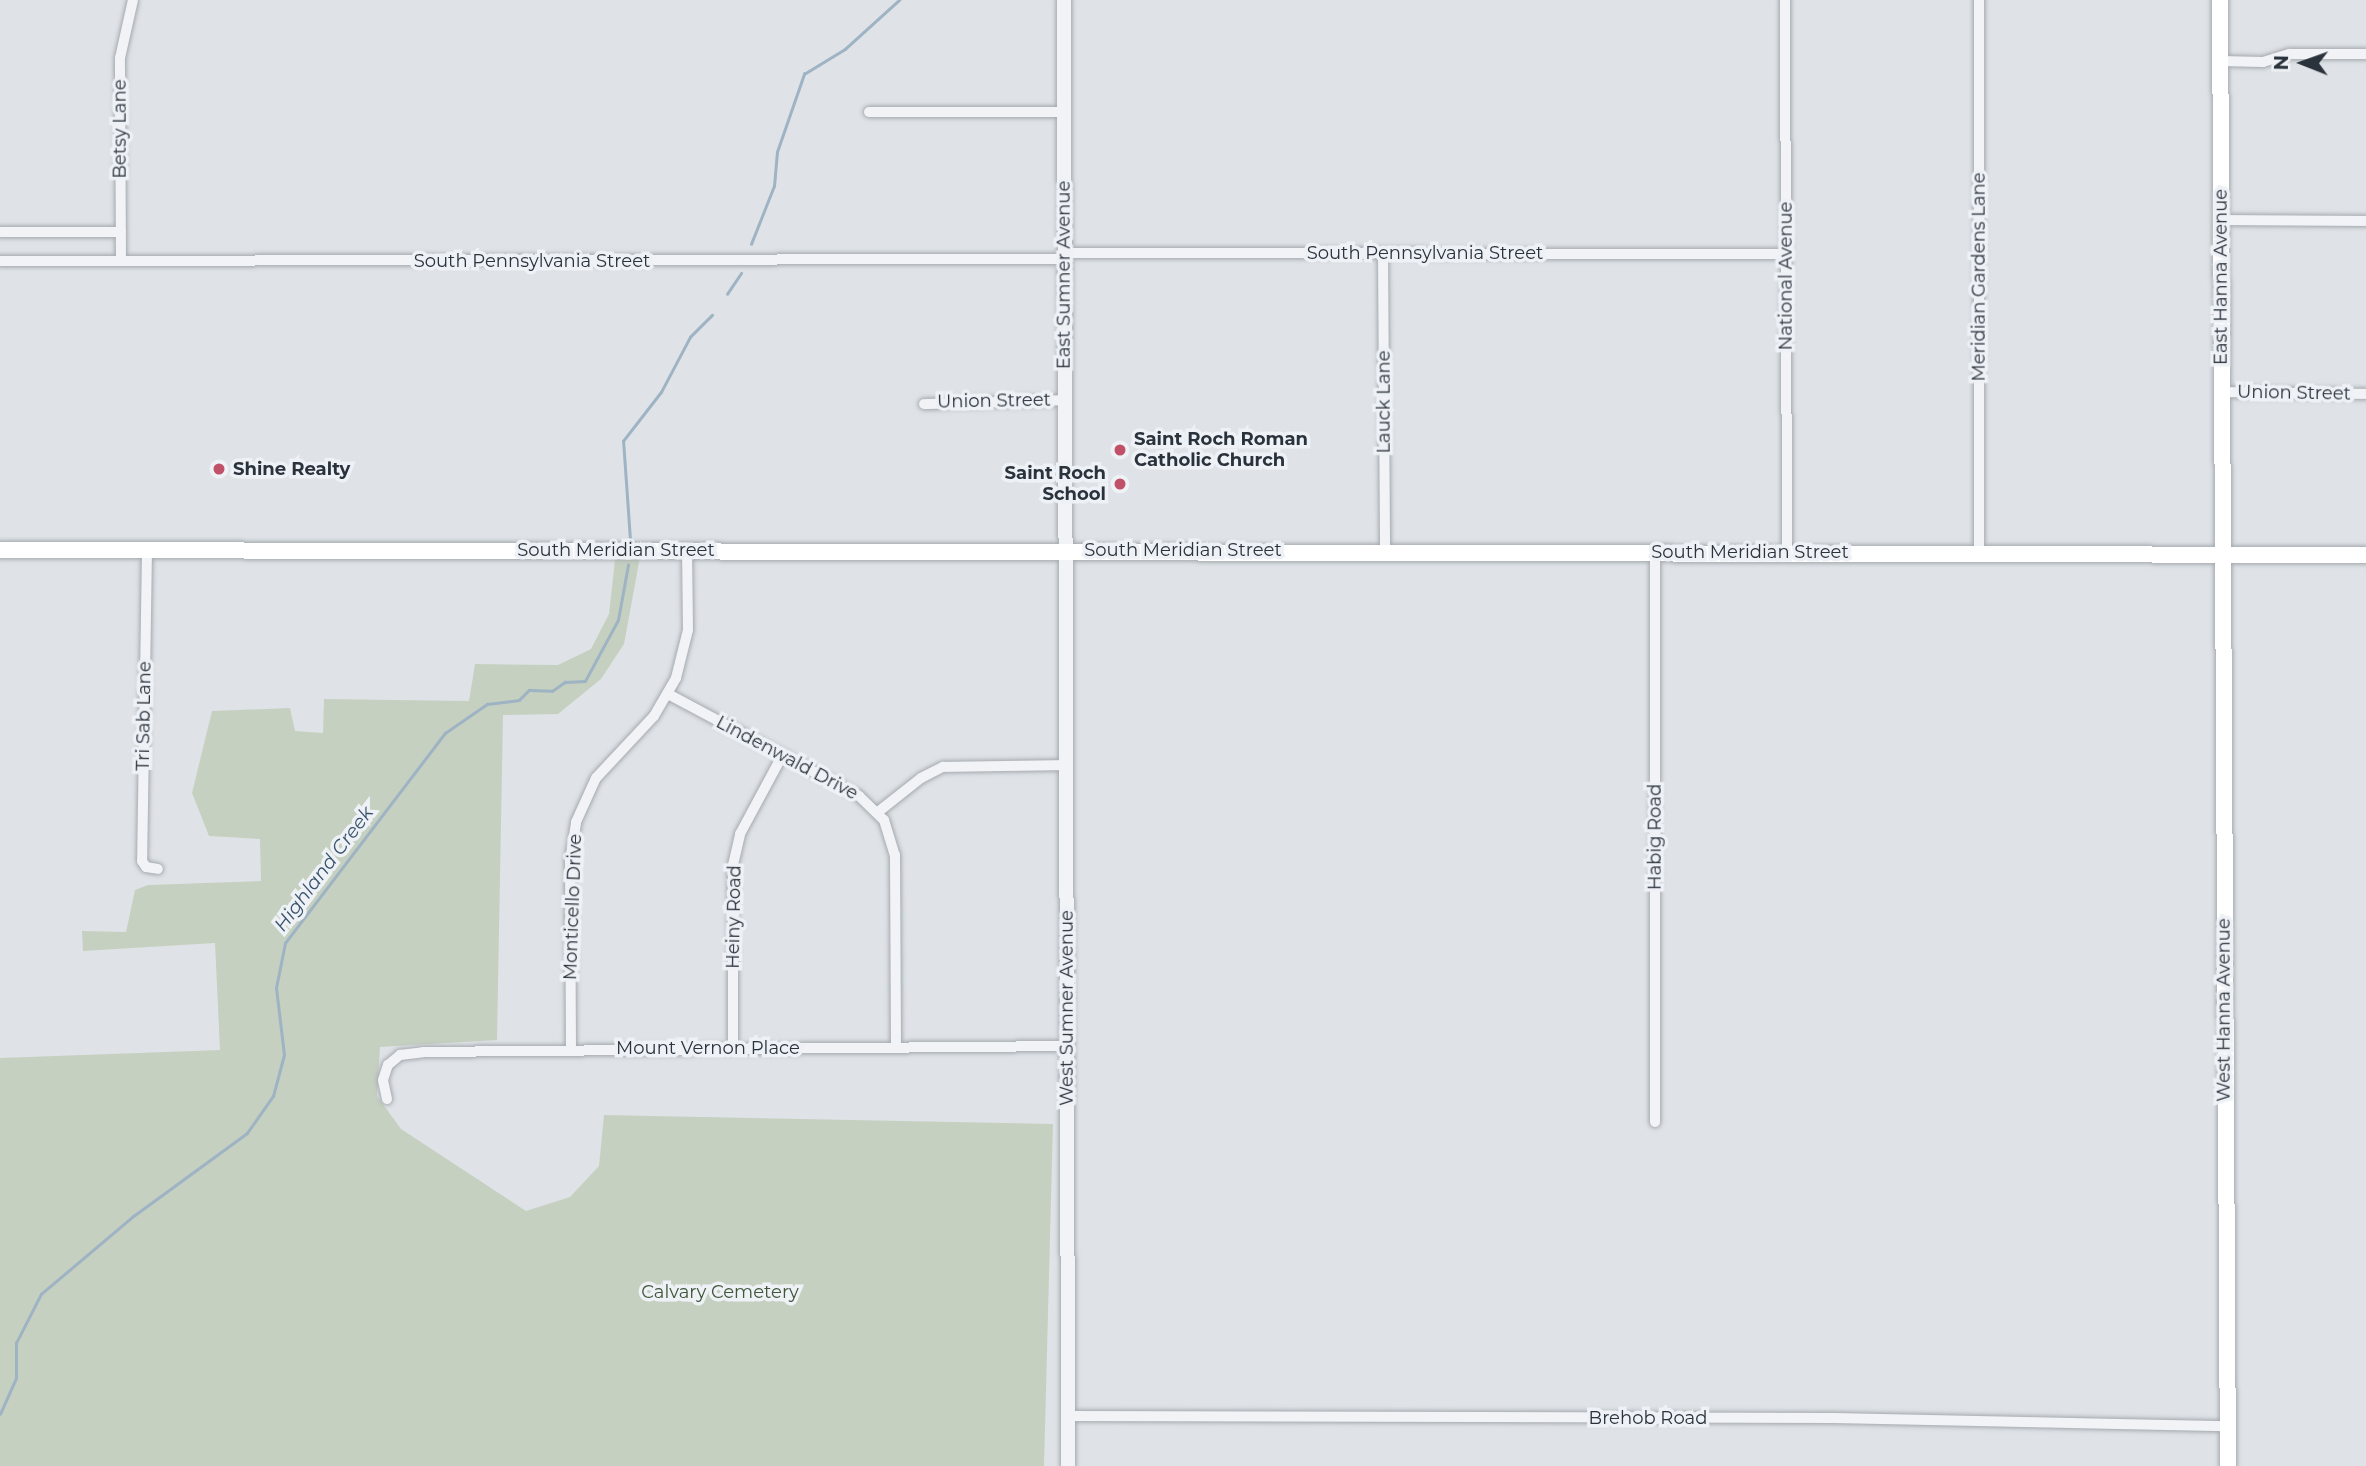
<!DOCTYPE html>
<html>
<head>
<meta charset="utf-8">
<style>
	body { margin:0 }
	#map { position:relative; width:2366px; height:1466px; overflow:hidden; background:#dfe3e7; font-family:Montserrat,sans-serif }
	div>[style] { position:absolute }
	.green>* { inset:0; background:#c6d0c1 }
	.stream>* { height:2.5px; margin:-1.25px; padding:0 1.25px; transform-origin:1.25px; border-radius:1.25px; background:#9eb3c3 }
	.roads { filter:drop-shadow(0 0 2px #a5aab0) drop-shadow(0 0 2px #a5aab0) }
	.minor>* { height:10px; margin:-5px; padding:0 5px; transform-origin:5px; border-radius:5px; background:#f2f3f6 }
	.tertiary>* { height:14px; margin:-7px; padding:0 7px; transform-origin:7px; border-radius:7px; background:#f2f3f6 }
	.secondary>* { height:16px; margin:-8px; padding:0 8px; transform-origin:8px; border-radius:8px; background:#fff }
	.dots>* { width:19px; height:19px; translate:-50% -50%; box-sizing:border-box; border:4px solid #eef1f5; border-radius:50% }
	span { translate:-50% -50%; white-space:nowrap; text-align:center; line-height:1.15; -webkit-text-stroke:7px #eef1f5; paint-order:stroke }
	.street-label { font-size:18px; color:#2a323c }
	.poi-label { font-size:18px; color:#2a323c; font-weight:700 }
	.left { translate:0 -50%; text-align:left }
	.right { translate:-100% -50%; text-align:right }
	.park-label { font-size:18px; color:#405739 }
	.water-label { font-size:19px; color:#38536c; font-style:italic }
	.north { position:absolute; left:2268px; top:28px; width:70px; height:70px; -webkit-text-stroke:5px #eef1f5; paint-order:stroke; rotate:271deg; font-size:19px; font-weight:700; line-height:28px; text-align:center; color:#2a323c }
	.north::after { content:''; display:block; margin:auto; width:24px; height:32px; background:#2a323c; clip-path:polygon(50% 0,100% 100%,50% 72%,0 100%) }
</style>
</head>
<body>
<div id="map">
	<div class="green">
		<div style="clip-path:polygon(640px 557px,624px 644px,601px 679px,558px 714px,503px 715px,497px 1040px,380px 1047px,377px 1096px,401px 1129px,526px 1211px,570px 1197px,599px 1166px,604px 1115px,1053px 1124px,1044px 1466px,0 1466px,0 1058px,220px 1050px,215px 943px,83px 951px,82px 931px,126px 932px,135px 890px,148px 885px,261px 881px,260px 839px,209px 836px,192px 793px,212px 711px,290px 708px,295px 731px,323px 733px,324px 699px,469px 701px,475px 664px,558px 665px,591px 649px,609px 614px,615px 560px)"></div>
	</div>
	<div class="stream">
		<div style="left:751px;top:244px;width:62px;rotate:-68.4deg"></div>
		<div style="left:774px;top:186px;width:34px;rotate:-85deg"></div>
		<div style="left:777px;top:152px;width:83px;rotate:-70.9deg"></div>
		<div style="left:804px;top:74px;width:48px;rotate:-31.4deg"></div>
		<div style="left:845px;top:49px;width:73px;rotate:-42.2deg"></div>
		<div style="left:727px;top:294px;width:25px;rotate:-56deg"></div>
		<div style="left:630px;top:540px;width:99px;rotate:-94deg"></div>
		<div style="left:623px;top:441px;width:62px;rotate:-52.2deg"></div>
		<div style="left:661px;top:392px;width:62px;rotate:-62.2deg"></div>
		<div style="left:690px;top:337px;width:31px;rotate:-45deg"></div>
		<div style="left:0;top:1414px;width:39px;rotate:-66deg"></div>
		<div style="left:16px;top:1378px;width:35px;rotate:-90deg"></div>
		<div style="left:16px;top:1343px;width:55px;rotate:-63deg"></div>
		<div style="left:41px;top:1294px;width:119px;rotate:-40.2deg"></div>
		<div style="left:132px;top:1217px;width:142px;rotate:-36.1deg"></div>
		<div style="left:247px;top:1133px;width:45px;rotate:-54.9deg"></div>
		<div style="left:273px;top:1096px;width:42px;rotate:-75deg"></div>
		<div style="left:284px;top:1055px;width:67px;rotate:-96.8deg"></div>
		<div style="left:276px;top:988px;width:46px;rotate:-78.7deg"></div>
		<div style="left:285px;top:943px;width:264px;rotate:-52.7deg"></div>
		<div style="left:445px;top:733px;width:51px;rotate:-34.6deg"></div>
		<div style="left:487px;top:704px;width:32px;rotate:-7deg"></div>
		<div style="left:519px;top:700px;width:14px;rotate:-45deg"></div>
		<div style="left:529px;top:690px;width:23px;rotate:2deg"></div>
		<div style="left:552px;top:691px;width:16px;rotate:-35deg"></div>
		<div style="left:565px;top:682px;width:20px;rotate:-3deg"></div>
		<div style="left:585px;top:681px;width:69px;rotate:-61.6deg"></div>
		<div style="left:618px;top:620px;width:56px;rotate:-79.7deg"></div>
	</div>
	<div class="roads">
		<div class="minor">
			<div style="left:1785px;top:0;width:552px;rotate:89.79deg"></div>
			<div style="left:2221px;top:61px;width:42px;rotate:1.4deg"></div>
			<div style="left:2263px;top:62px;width:28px;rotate:-17deg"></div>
			<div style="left:2290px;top:54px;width:76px"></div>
			<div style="left:869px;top:112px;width:195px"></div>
			<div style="left:2222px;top:220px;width:144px;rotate:0.4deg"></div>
			<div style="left:0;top:232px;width:121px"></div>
			<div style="left:1064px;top:253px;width:722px;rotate:0.08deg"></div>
			<div style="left:1383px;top:253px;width:297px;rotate:89.6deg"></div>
			<div style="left:0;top:261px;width:1064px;rotate:-0.11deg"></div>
			<div style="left:121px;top:261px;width:203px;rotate:-90.3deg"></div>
			<div style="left:120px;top:58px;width:59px;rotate:-77.4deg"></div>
			<div style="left:2222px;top:392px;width:144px;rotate:0.8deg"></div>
			<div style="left:924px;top:404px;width:141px;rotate:-1.6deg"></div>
			<div style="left:147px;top:550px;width:311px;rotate:90.9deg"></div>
			<div style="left:142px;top:861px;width:7px;rotate:56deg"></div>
			<div style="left:146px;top:867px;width:12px;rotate:9deg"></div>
			<div style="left:1655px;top:552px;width:570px;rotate:90deg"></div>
			<div style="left:1979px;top:553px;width:553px;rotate:-90deg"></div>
			<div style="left:668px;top:694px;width:217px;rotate:28.1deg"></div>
			<div style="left:859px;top:796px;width:35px;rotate:44deg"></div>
			<div style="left:884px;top:820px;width:37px;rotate:73deg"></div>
			<div style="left:895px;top:855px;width:192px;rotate:89.7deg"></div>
			<div style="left:878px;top:812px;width:55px;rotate:-38.3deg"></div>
			<div style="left:921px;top:778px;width:25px;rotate:-27deg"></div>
			<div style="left:943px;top:767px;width:123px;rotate:-0.9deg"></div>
			<div style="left:571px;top:1048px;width:187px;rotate:-90.3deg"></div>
			<div style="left:570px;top:861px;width:39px;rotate:-81deg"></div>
			<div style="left:576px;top:822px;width:48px;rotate:-65.6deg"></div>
			<div style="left:596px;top:778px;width:85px;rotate:-46.9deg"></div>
			<div style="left:654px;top:716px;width:44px;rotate:-59.9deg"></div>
			<div style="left:676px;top:678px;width:49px;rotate:-76deg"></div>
			<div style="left:688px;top:630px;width:80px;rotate:-90.7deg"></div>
			<div style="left:733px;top:1048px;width:183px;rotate:-90deg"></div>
			<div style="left:733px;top:865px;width:32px;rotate:-77deg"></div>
			<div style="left:740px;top:834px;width:89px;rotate:-61.7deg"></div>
			<div style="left:387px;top:1099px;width:19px;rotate:-102deg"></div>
			<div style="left:383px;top:1080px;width:16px;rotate:-72deg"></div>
			<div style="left:388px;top:1065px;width:16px;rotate:-40deg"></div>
			<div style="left:400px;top:1055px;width:23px;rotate:-7deg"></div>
			<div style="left:423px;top:1052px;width:644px;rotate:-0.53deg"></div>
			<div style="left:1068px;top:1416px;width:766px;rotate:0.15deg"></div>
			<div style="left:1834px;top:1418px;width:394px;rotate:1.2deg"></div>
		</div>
		<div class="tertiary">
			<div style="left:1064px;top:0;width:1466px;rotate:89.84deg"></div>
		</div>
		<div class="secondary">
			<div style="left:2220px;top:0;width:1466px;rotate:89.69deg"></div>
			<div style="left:0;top:550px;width:2366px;rotate:0.12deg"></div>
		</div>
	</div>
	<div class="dots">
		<div style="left:1120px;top:450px;background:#c05169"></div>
		<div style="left:219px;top:469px;background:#c05169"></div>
		<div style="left:1120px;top:484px;background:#c05169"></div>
	</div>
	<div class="street-label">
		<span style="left:120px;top:129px;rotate:-90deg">Betsy Lane</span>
		<span style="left:1425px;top:253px">South Pennsylvania Street</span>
		<span style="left:532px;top:261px">South Pennsylvania Street</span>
		<span style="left:1064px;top:275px;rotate:-90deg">East Sumner Avenue</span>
		<span style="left:1786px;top:276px;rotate:-90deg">National Avenue</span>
		<span style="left:1979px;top:277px;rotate:-90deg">Meridian Gardens Lane</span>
		<span style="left:2221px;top:277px;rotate:-90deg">East Hanna Avenue</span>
		<span style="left:2294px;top:393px;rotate:1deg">Union Street</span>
		<span style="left:994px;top:401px;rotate:-1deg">Union Street</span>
		<span style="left:1384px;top:402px;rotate:-90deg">Lauck Lane</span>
		<span style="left:616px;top:550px">South Meridian Street</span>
		<span style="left:1183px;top:550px">South Meridian Street</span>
		<span style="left:1750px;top:552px">South Meridian Street</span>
		<span style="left:144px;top:716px;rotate:-89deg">Tri Sab Lane</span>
		<span style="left:787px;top:758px;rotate:28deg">Lindenwald Drive</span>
		<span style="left:1655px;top:837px;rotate:-90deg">Habig Road</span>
		<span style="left:573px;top:907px;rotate:-88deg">Monticello Drive</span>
		<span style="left:734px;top:917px;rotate:-89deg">Heiny Road</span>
		<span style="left:1067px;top:1008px;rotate:-90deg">West Sumner Avenue</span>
		<span style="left:2224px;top:1010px;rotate:-90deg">West Hanna Avenue</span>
		<span style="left:708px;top:1048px">Mount Vernon Place</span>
		<span style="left:1648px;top:1418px">Brehob Road</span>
	</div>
	<div class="poi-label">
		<span class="left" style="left:1134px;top:450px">Saint Roch Roman<br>Catholic Church</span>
		<span class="left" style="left:233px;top:469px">Shine Realty</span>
		<span class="right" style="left:1106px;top:484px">Saint Roch<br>School</span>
	</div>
	<div class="park-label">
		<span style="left:720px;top:1292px">Calvary Cemetery</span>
	</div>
	<div class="water-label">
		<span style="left:324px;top:869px;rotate:-53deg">Highland Creek</span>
	</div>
	<div class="north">N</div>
</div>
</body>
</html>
